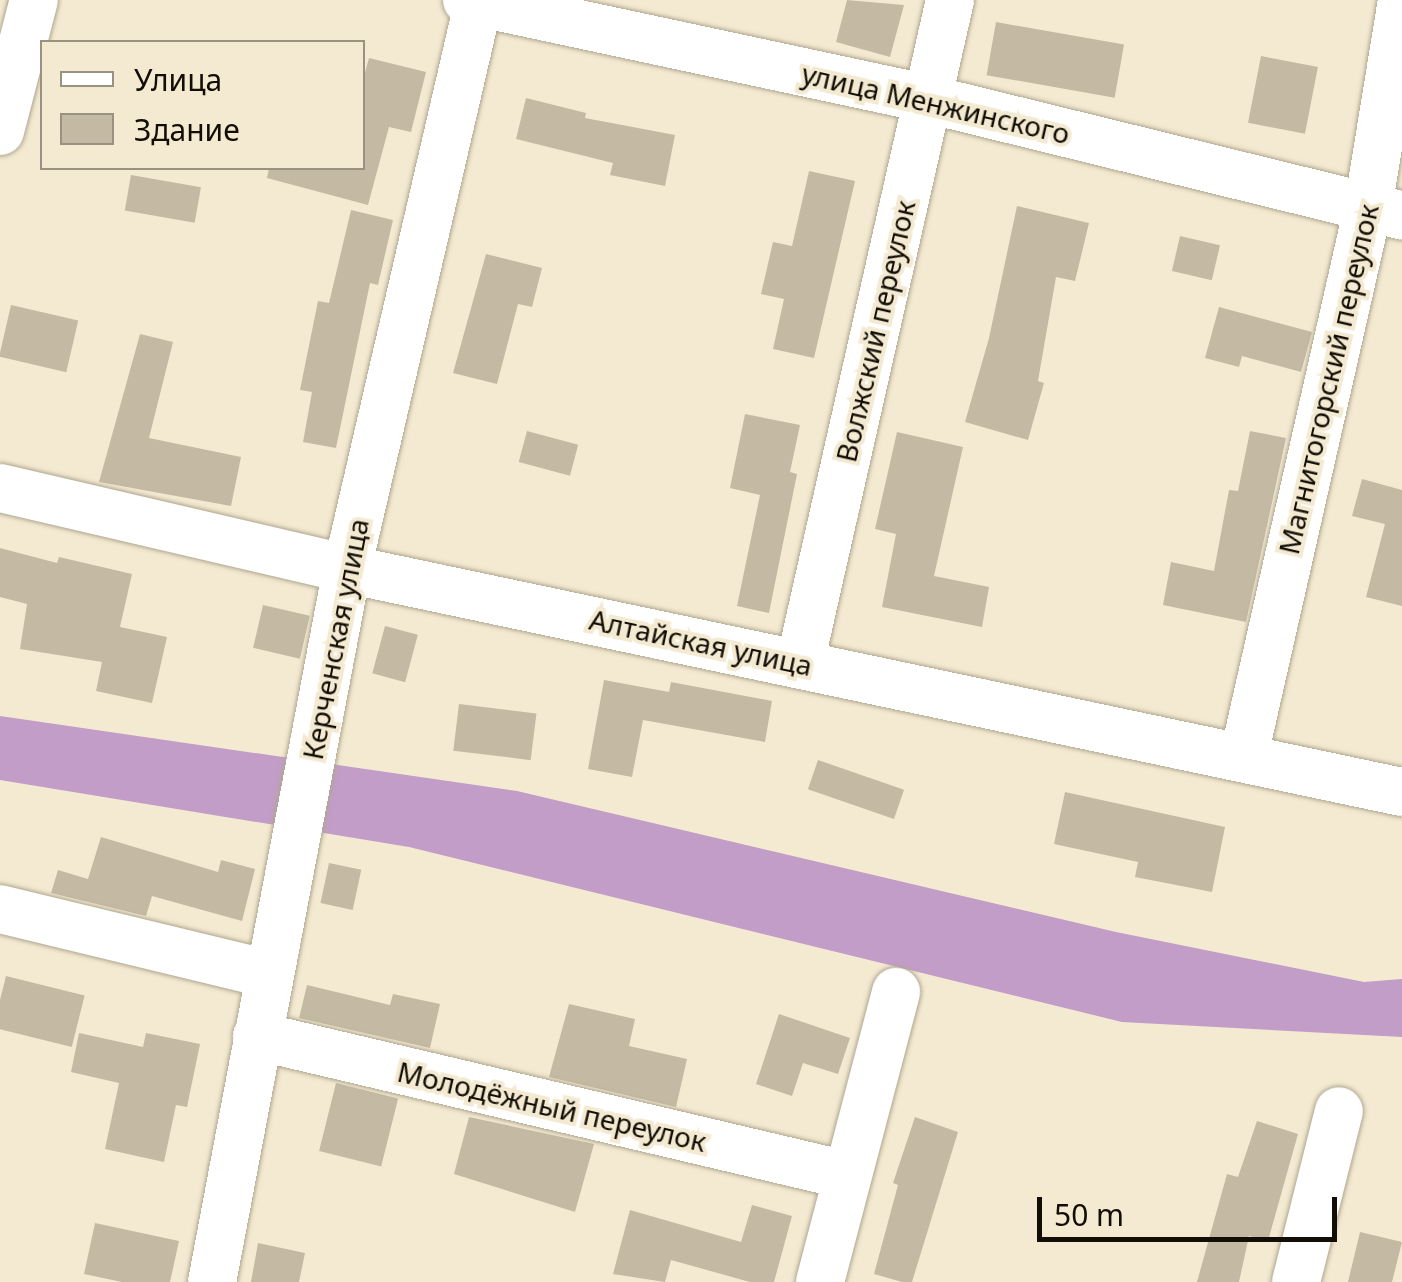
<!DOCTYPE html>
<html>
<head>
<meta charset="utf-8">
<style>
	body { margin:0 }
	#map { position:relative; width:1402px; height:1282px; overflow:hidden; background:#f4ead2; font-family:"Noto Sans",sans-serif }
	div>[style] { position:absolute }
	.forest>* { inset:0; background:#c29dc7 }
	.building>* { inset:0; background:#c4baa3; transform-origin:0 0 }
	.roads { filter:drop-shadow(0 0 2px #afa68f) drop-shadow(0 0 2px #afa68f) }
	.minor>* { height:48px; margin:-24px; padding:0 24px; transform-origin:24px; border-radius:24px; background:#fff }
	span { translate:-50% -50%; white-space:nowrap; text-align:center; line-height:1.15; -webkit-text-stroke:8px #f4ead2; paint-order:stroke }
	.street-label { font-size:28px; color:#120e06 }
	.legend { position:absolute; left:40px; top:40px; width:325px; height:130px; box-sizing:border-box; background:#f4ead2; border:2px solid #9a9280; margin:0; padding:12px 18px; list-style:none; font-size:30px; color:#120e06 }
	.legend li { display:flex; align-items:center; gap:20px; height:50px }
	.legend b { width:50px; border:2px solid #9a9280 }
	.scale { position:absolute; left:1037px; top:1197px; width:300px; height:45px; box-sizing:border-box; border:5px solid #120e06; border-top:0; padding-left:12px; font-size:30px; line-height:35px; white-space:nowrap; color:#120e06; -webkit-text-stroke:8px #f4ead2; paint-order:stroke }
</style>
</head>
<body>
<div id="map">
	<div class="forest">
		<div style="clip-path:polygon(0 716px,517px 791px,1116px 932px,1364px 982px,1402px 979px,1402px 1037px,1122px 1022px,409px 847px,0 780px)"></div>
	</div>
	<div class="building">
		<div style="clip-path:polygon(847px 0,904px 5px,890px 57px,836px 42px)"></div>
		<div style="left:996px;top:22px;width:130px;height:54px;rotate:10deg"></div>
		<div style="left:1261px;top:56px;width:58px;height:68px;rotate:11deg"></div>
		<div style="clip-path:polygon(369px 58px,426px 72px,411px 132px,389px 127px,368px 205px,267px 178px,269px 168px,362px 168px,362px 83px)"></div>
		<div style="clip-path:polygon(526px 98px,586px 113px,585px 118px,675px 135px,665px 186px,610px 175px,613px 163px,516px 139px)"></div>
		<div style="clip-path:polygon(809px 171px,855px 181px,814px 358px,773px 349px,784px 299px,761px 294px,773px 242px,792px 246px)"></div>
		<div style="left:131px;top:175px;width:71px;height:36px;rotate:10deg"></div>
		<div style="clip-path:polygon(1017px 206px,1089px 223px,1075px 281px,1056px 277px,1038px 381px,1044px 383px,1028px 440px,965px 422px,989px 338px)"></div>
		<div style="clip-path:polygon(351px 210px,393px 220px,378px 285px,370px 283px,336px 448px,303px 442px,312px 392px,300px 390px,318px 301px,329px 303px)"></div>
		<div style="left:1180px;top:236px;width:41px;height:36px;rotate:13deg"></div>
		<div style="clip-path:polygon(486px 254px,542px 268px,532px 307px,518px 304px,497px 384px,453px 373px)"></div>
		<div style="left:11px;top:305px;width:69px;height:53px;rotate:13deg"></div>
		<div style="clip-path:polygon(1219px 307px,1312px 332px,1301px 372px,1242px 356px,1239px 367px,1205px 358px)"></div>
		<div style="clip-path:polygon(140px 334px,173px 342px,149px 438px,241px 457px,231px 506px,99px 482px)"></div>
		<div style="clip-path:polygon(745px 414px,800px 425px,790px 472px,797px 474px,769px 613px,737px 606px,760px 495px,730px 488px)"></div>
		<div style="left:527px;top:431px;width:53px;height:32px;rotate:15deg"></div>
		<div style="clip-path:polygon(1250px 431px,1286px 438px,1246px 622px,1163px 605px,1171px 562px,1214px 571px,1229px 490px,1238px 491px)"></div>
		<div style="clip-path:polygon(897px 432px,963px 447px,934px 576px,989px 587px,982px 627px,882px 607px,896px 534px,875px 529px)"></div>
		<div style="clip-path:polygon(1362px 479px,1402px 490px,1402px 606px,1366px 597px,1385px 524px,1352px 516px)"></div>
		<div style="clip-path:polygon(0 548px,57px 563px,59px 557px,132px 574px,120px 627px,167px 637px,152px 703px,96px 691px,102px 662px,20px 649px,27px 604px,0 597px)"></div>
		<div style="left:263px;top:605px;width:48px;height:44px;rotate:13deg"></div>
		<div style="left:385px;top:626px;width:34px;height:49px;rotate:15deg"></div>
		<div style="clip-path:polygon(604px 680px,669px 692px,671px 682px,772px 701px,765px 742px,643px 720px,632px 777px,588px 769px)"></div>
		<div style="left:459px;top:704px;width:78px;height:47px;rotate:7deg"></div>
		<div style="left:818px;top:760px;width:91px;height:31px;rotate:19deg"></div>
		<div style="clip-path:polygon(1065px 792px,1225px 827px,1212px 892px,1135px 877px,1138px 862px,1054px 844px)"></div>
		<div style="clip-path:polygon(101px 837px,218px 872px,221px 860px,255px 869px,242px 921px,152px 896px,146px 916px,51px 893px,58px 870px,88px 879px)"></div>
		<div style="left:329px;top:863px;width:33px;height:41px;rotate:12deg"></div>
		<div style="left:6px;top:976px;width:81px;height:53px;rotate:14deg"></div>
		<div style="clip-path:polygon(307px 985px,390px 1005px,393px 994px,440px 1004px,430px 1048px,299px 1018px)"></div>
		<div style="clip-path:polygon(569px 1004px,635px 1019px,629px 1046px,687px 1059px,676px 1107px,549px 1077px)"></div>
		<div style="clip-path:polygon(779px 1014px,850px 1038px,838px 1074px,803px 1063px,792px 1096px,756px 1084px)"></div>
		<div style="clip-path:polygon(79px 1033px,143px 1047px,146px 1033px,200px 1044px,187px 1107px,176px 1105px,164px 1162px,105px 1149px,119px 1083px,71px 1072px)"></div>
		<div style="left:336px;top:1083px;width:64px;height:70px;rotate:14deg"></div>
		<div style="clip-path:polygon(469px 1117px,594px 1144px,575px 1212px,454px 1174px)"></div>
		<div style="clip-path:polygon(915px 1117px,958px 1132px,912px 1282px,902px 1282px,874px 1274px,898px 1185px,893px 1183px)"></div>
		<div style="clip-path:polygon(1257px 1121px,1298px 1134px,1268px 1241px,1249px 1236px,1239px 1282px,1197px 1282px,1227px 1174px,1238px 1177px)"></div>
		<div style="clip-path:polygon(752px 1205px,792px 1216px,774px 1282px,750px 1282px,671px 1260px,665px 1282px,613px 1274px,630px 1210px,741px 1242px)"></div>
		<div style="clip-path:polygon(95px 1223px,179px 1241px,170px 1282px,122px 1282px,84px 1274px)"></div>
		<div style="clip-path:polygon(1360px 1232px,1402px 1242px,1392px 1282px,1348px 1282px)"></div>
		<div style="clip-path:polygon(258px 1243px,305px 1253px,299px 1282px,251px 1282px)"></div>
	</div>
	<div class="roads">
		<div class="minor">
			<div style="left:467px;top:0;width:472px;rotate:12.1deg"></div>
			<div style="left:928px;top:99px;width:488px;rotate:13.8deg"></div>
			<div style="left:0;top:131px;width:135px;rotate:-75.5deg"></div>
			<div style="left:0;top:488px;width:356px;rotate:13.1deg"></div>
			<div style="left:347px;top:569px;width:1078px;rotate:11.94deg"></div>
			<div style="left:800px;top:663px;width:680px;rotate:-77.25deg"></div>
			<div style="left:1244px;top:755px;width:561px;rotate:-77.23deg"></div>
			<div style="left:1368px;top:208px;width:211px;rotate:-80.7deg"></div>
			<div style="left:0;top:909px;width:277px;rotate:13.6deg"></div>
			<div style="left:257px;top:1036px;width:605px;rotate:13.28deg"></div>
			<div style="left:212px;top:1282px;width:726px;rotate:-79.28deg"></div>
			<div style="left:347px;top:569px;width:584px;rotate:-76.94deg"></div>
			<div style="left:820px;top:1282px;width:300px;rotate:-75.3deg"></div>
			<div style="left:1296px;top:1282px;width:176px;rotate:-75.9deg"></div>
		</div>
	</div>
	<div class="street-label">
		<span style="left:936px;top:103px;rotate:13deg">улица Менжинского</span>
		<span style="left:875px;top:331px;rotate:-77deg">Волжский переулок</span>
		<span style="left:1328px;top:379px;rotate:-77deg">Магнитогорский переулок</span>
		<span style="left:335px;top:639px;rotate:-79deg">Керченская улица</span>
		<span style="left:701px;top:642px;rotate:12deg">Алтайская улица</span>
		<span style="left:552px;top:1106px;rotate:13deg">Молодёжный переулок</span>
	</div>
	<ul class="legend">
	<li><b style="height:12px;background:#fff"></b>Улица</li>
	<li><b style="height:28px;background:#c4baa3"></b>Здание</li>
	</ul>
	<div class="scale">50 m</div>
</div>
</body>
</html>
